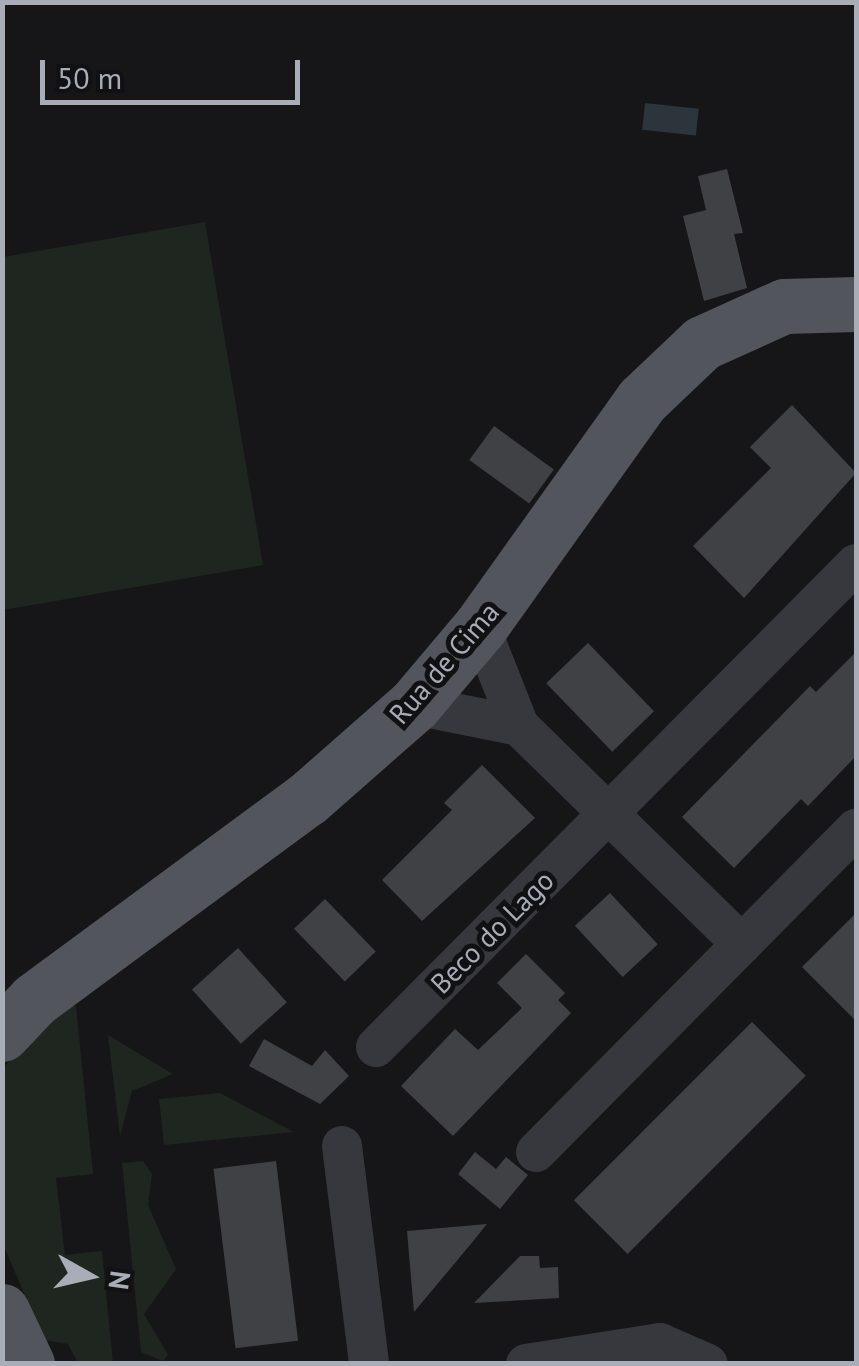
<!DOCTYPE html>
<html>
<head>
<meta charset="utf-8">
<style>
	body { margin:0 }
	#map { position:relative; width:859px; height:1366px; overflow:hidden; background:#161618; font-family:"PT Sans",sans-serif }
	div>[style] { position:absolute }
	.green>* { inset:0; background:#1e261f }
	.water>* { inset:0; background:#2c353c; transform-origin:0 0 }
	.building>* { inset:0; background:#404145; transform-origin:0 0 }
	.minor>* { height:40px; margin:-20px; padding:0 20px; transform-origin:20px; border-radius:20px; background:#37383d }
	.primary>* { height:55px; margin:-27.5px; padding:0 27.5px; transform-origin:27.5px; border-radius:27.5px; background:#53555c }
	span { translate:-50% -50%; white-space:nowrap; text-align:center; line-height:1.15; -webkit-text-stroke:10px #111113; paint-order:stroke }
	.street-label { font-size:28px; color:#a8adb8 }
	.frame { position:absolute; inset:0; border:5px solid #a8adb8; pointer-events:none }
	.north { position:absolute; left:40px; top:1226px; width:100px; height:100px; -webkit-text-stroke:8px #111113; paint-order:stroke; rotate:98deg; font-size:28px; font-weight:700; line-height:40px; text-align:center; color:#a8adb8 }
	.north::after { content:''; display:block; margin:auto; width:35px; height:45px; background:#a8adb8; clip-path:polygon(50% 0,100% 100%,50% 72%,0 100%) }
	.scale { position:absolute; left:40px; top:60px; width:260px; height:45px; box-sizing:border-box; border:5px solid #a8adb8; border-top:0; padding-left:12px; font-size:30px; line-height:35px; white-space:nowrap; color:#a8adb8; -webkit-text-stroke:8px #111113; paint-order:stroke }
</style>
</head>
<body>
<div id="map">
	<div class="green">
		<div style="clip-path:polygon(205px 222px,263px 565px,3px 610px,3px 257px)"></div>
		<div style="clip-path:polygon(68px 997px,76px 1007px,93px 1174px,56px 1178px,65px 1255px,102px 1251px,113px 1363px,78px 1363px,68px 1344px,44px 1340px,3px 1244px,3px 1068px)"></div>
		<div style="clip-path:polygon(108px 1035px,173px 1074px,132px 1091px,120px 1136px)"></div>
		<div style="clip-path:polygon(220px 1093px,294px 1132px,164px 1145px,159px 1099px)"></div>
		<div style="clip-path:polygon(143px 1161px,152px 1174px,148px 1205px,176px 1269px,144px 1314px,168px 1355px,163px 1361px,141px 1352px,122px 1163px)"></div>
	</div>
	<div class="water">
		<div style="left:645px;top:103px;width:54px;height:27px;rotate:6deg"></div>
	</div>
	<div class="building">
		<div style="clip-path:polygon(727px 169px,743px 233px,734px 234px,747px 288px,704px 301px,683px 216px,706px 210px,698px 176px)"></div>
		<div style="clip-path:polygon(792px 405px,856px 473px,744px 598px,693px 546px,771px 468px,750px 447px)"></div>
		<div style="left:494px;top:426px;width:74px;height:42px;rotate:36deg"></div>
		<div style="left:588px;top:643px;width:95px;height:58px;rotate:46deg"></div>
		<div style="clip-path:polygon(856px 652px,856px 756px,808px 806px,801px 799px,734px 868px,682px 817px,810px 686px,816px 692px)"></div>
		<div style="clip-path:polygon(482px 765px,535px 818px,422px 921px,382px 880px,452px 810px,444px 803px)"></div>
		<div style="left:610px;top:893px;width:70px;height:48px;rotate:47deg"></div>
		<div style="left:325px;top:899px;width:73px;height:43px;rotate:46deg"></div>
		<div style="clip-path:polygon(856px 913px,856px 1021px,802px 967px)"></div>
		<div style="left:238px;top:948px;width:73px;height:62px;rotate:48deg"></div>
		<div style="clip-path:polygon(526px 954px,565px 993px,558px 1000px,571px 1013px,453px 1136px,401px 1086px,455px 1029px,478px 1050px,522px 1008px,497px 983px)"></div>
		<div style="left:752px;top:1022px;width:76px;height:252px;rotate:45deg"></div>
		<div style="clip-path:polygon(264px 1039px,312px 1066px,325px 1050px,349px 1076px,320px 1104px,249px 1066px)"></div>
		<div style="clip-path:polygon(475px 1152px,496px 1169px,506px 1157px,528px 1175px,500px 1209px,458px 1174px)"></div>
		<div style="left:276px;top:1161px;width:181px;height:63px;rotate:83deg"></div>
		<div style="clip-path:polygon(487px 1224px,470px 1245px,414px 1312px,407px 1231px)"></div>
		<div style="clip-path:polygon(520px 1256px,539px 1256px,540px 1268px,558px 1267px,559px 1298px,474px 1303px)"></div>
	</div>
	<div class="minor">
		<div style="left:480px;top:627px;width:106px;rotate:68.5deg"></div>
		<div style="left:414px;top:705px;width:107px;rotate:11.3deg"></div>
		<div style="left:519px;top:726px;width:312px;rotate:44.4deg"></div>
		<div style="left:376px;top:1047px;width:681px;rotate:-45.18deg"></div>
		<div style="left:342px;top:1146px;width:220px;rotate:82.9deg"></div>
		<div style="left:536px;top:1152px;width:455px;rotate:-45.3deg"></div>
		<div style="left:526px;top:1364px;width:136px;rotate:-8.9deg"></div>
		<div style="left:660px;top:1343px;width:52px;rotate:23.6deg"></div>
	</div>
	<div class="primary">
		<div style="left:2px;top:1034px;width:47px;rotate:-46.7deg"></div>
		<div style="left:34px;top:1000px;width:339px;rotate:-36.4deg"></div>
		<div style="left:307px;top:799px;width:142px;rotate:-41.3deg"></div>
		<div style="left:414px;top:705px;width:102px;rotate:-49.8deg"></div>
		<div style="left:480px;top:627px;width:279px;rotate:-54.5deg"></div>
		<div style="left:642px;top:400px;width:83px;rotate:-43.5deg"></div>
		<div style="left:702px;top:343px;width:90px;rotate:-24.3deg"></div>
		<div style="left:784px;top:306px;width:72px;rotate:-1.6deg"></div>
		<div style="left:2px;top:1311px;width:59px;rotate:64.7deg"></div>
	</div>
	<div class="street-label">
		<span style="left:444px;top:663px;rotate:-49deg">Rua de Cima</span>
		<span style="left:492px;top:932px;rotate:-45deg">Beco do Lago</span>
	</div>
	<div class="frame"></div>
	<div class="north">N</div>
	<div class="scale">50 m</div>
</div>
</body>
</html>
